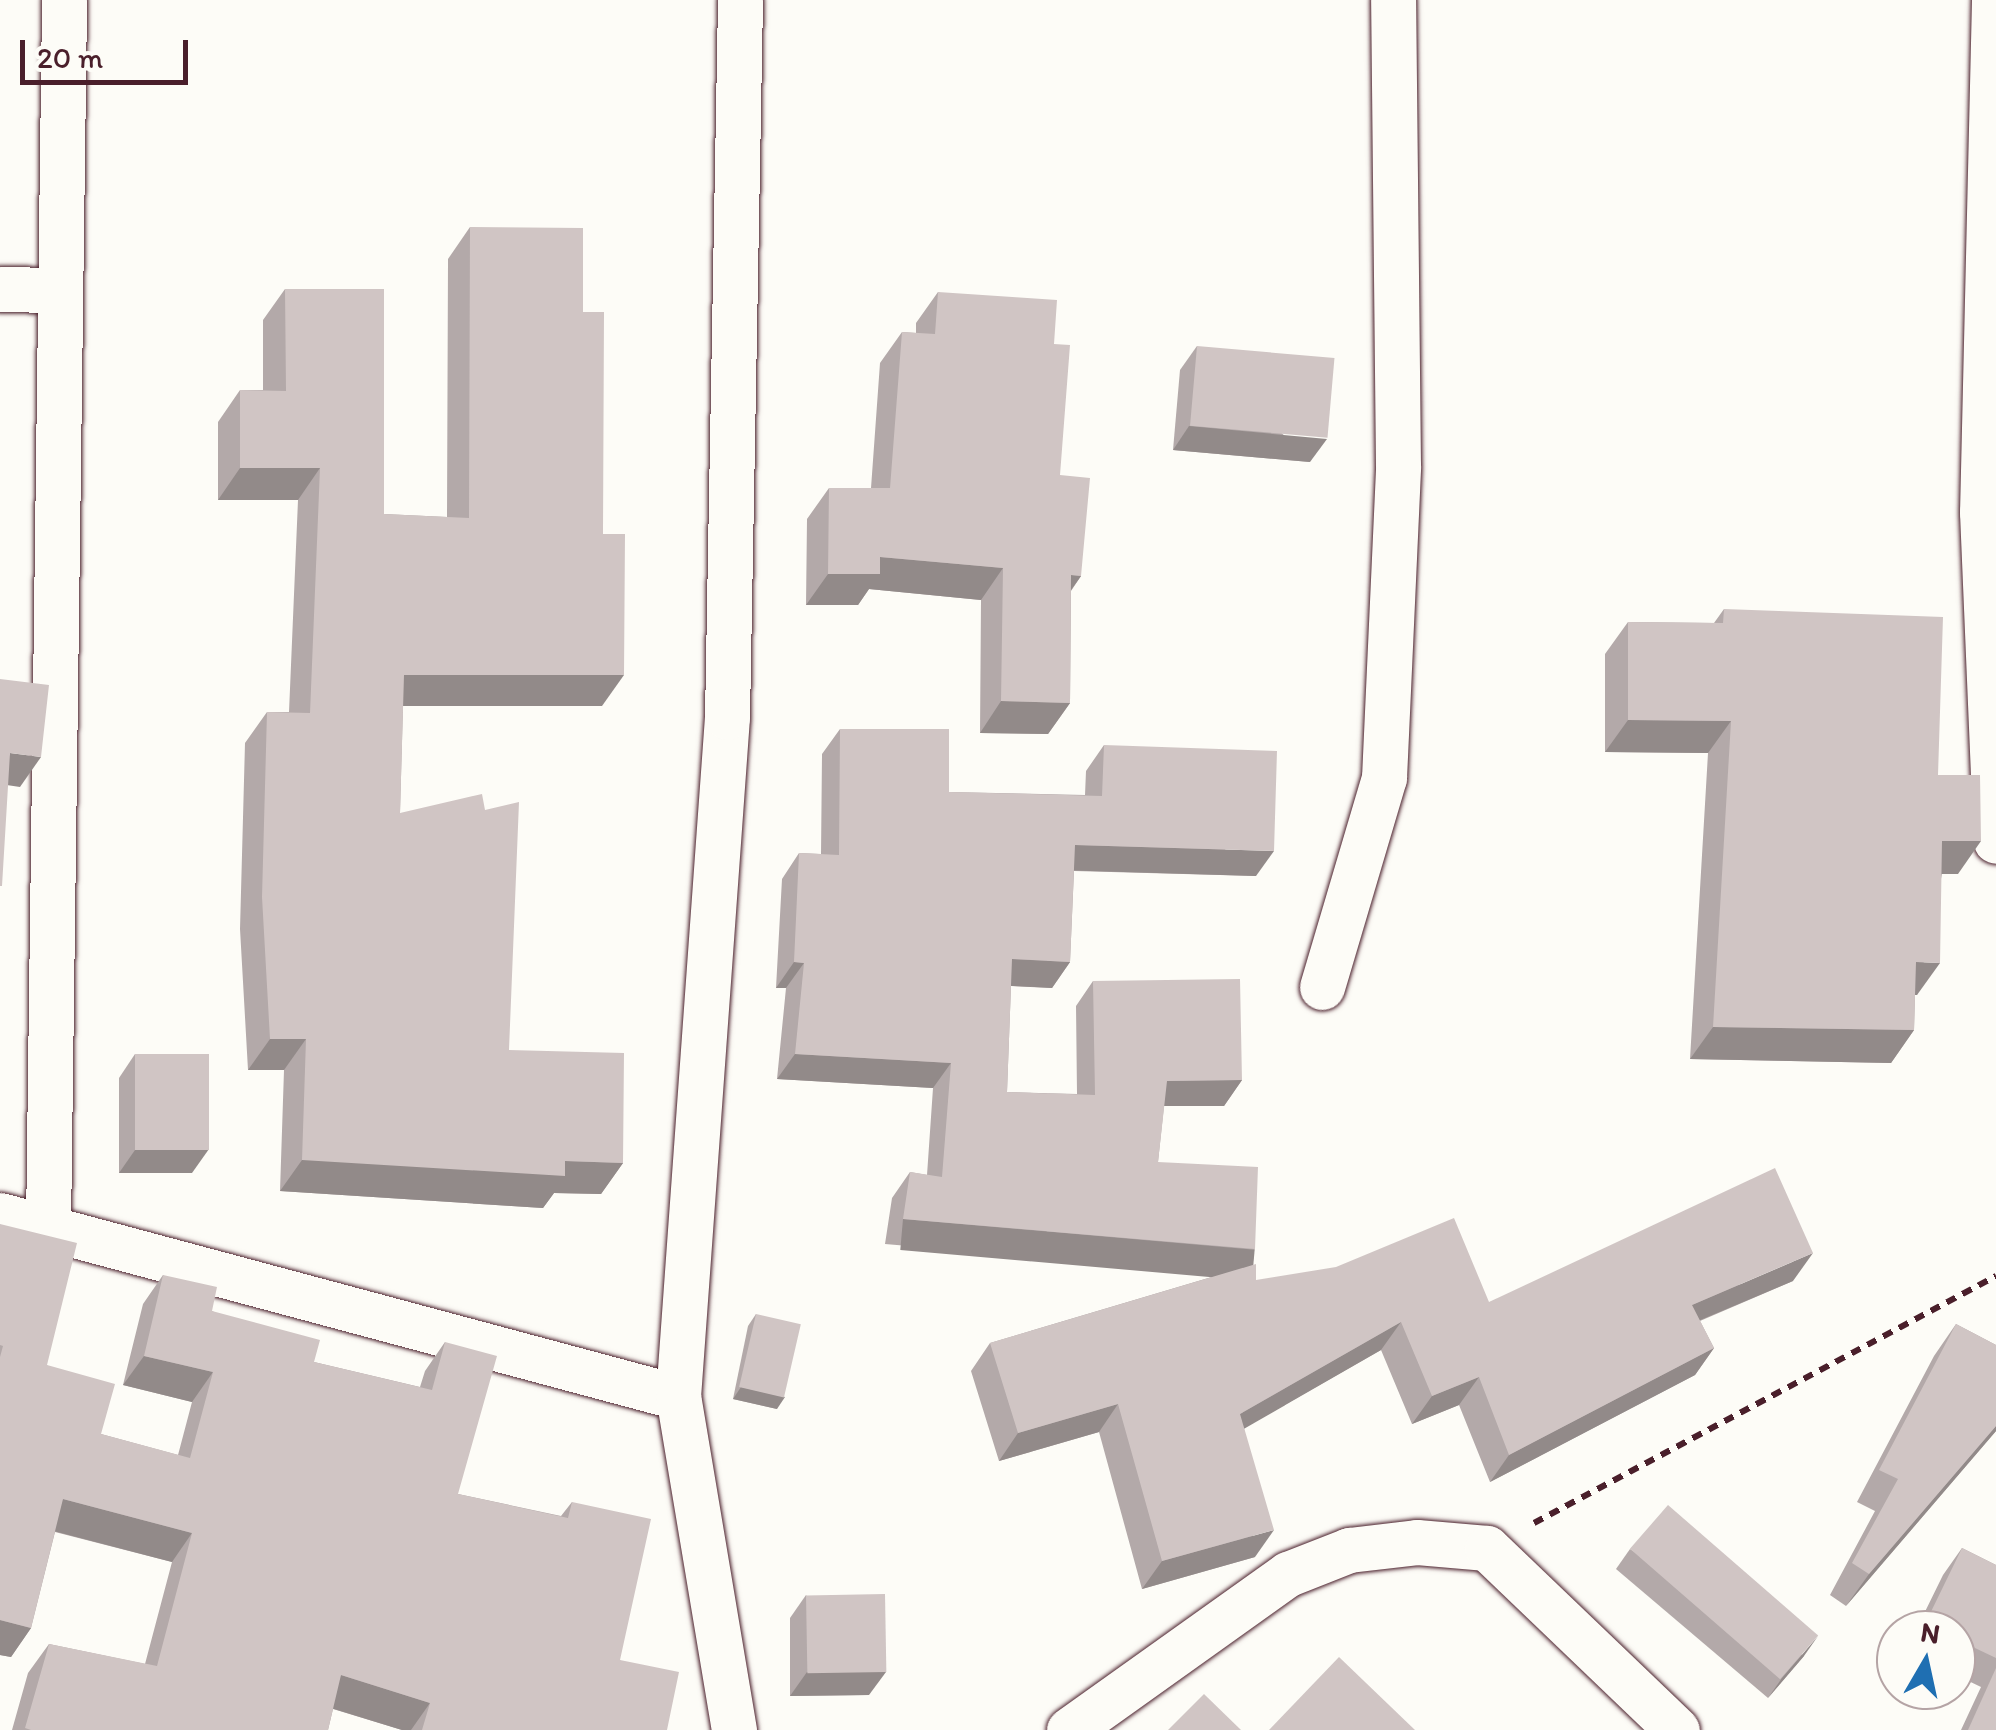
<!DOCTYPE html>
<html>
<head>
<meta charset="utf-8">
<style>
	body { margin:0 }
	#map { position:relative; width:1996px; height:1730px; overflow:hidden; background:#fdfcf7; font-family:Itim,sans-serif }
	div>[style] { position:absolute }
	.path>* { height:6px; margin-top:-3px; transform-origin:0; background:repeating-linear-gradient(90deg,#4a1f2b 0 10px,transparent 0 18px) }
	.roads { filter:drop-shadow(0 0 2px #4a1f2b) drop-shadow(0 0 2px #4a1f2b) }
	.minor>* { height:45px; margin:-22.5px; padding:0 22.5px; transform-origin:22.5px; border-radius:22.5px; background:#fdfcf7 }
	.wall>* { inset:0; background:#b3a9a9 }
	.shaded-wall>* { inset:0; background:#928a89; transform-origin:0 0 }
	.building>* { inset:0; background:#d0c5c4; transform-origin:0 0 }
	span { translate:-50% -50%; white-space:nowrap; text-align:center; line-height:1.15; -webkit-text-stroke:8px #fdfcf7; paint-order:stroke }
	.north { position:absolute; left:1876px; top:1610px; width:100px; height:100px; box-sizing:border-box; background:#fdfcf7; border:2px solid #b5a4a5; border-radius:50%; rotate:9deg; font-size:28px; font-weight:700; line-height:40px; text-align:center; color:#4a1f2b }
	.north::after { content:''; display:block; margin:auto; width:35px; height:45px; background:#1f6fb2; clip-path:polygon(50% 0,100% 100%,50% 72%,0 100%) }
	.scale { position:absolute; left:20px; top:40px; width:168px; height:45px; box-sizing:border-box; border:5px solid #4a1f2b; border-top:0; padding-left:12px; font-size:30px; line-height:35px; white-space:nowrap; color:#4a1f2b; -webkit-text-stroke:8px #fdfcf7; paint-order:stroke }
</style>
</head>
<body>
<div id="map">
	<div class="path">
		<div style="left:1534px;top:1523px;width:524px;rotate:-28.13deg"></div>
	</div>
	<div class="roads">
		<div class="minor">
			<div style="left:1994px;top:0;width:512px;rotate:91.34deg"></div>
			<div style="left:1982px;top:512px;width:329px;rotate:87.6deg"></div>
			<div style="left:0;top:289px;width:56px;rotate:1deg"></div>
			<div style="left:1322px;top:987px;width:218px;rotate:-73.5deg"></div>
			<div style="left:1384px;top:778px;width:312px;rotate:-87.4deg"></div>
			<div style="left:1398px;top:466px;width:466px;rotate:-90.6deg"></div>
			<div style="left:0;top:1215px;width:702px;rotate:15.03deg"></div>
			<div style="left:48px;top:1227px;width:1227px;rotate:-89.25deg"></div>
			<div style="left:734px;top:1730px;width:338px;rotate:-99.5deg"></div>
			<div style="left:678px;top:1397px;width:682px;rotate:-85.88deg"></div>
			<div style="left:727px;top:717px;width:717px;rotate:-88.96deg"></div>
			<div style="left:1069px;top:1730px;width:269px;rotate:-35.5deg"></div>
			<div style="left:1288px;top:1574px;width:66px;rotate:-21.5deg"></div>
			<div style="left:1349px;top:1550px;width:68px;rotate:-6.7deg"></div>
			<div style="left:1417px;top:1542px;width:70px;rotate:4.9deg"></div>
			<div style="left:1487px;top:1548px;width:263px;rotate:43.8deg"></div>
		</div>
	</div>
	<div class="wall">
		<div style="clip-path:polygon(470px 227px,583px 312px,602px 706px,403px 706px,400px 813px,509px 1050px,623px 1163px,601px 1194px,554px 1193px,543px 1208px,280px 1191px,284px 1070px,248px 1070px,240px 929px,245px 743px,267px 712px,289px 712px,298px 500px,218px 500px,218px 422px,240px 390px,263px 390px,263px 320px,285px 289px,384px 514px,447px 517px,448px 259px)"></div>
		<div style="clip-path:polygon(938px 292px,1054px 344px,1060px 475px,1081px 576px,1071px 591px,1070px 703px,1048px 734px,980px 733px,981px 600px,869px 589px,858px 605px,806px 605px,807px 519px,829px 488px,871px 488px,880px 363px,902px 332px,916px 333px,916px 323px)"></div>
		<div style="clip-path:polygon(1197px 346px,1310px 462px,1173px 450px,1180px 370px)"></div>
		<div style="clip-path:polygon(1724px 609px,1938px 775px,1958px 874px,1942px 874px,1917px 995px,1915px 995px,1914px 1030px,1891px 1063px,1690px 1059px,1708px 753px,1605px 752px,1605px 654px,1628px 622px,1714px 623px)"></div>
		<div style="clip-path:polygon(840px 729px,949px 792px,1085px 795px,1086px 771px,1104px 745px,1256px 876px,1074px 871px,1070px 962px,1052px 988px,1011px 986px,1007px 1092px,1077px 1094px,1076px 1006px,1093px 981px,1242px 1080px,1224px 1106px,1164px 1106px,1158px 1162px,1255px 1249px,1242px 1268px,1256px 1280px,1489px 1302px,1793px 1281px,1700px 1321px,1714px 1348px,1695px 1375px,1490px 1482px,1459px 1405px,1412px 1424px,1381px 1350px,1244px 1428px,1255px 1557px,1142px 1589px,1099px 1432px,999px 1461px,971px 1371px,990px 1343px,1225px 1273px,885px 1244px,892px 1198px,910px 1172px,927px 1175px,933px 1088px,777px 1079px,786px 988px,776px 988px,782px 879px,799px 853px,821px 854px,822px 754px)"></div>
		<div style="clip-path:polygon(135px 1054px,192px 1173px,119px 1173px,119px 1078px)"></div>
		<div style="clip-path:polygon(0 1224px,47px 1365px,101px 1434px,178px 1455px,192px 1402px,123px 1385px,143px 1304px,163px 1275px,212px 1311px,314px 1362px,420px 1387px,425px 1371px,445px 1342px,458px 1494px,561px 1516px,572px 1502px,620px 1660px,667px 1730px,402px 1730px,333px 1709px,328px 1730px,12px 1730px,28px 1673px,49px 1644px,145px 1664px,172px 1562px,55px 1532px,31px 1628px,11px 1657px,0 1655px)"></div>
		<div style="clip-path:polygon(756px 1314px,777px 1409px,733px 1399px,748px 1326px)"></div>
		<div style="clip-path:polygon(1956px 1324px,1996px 1345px,1996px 1431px,1846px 1606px,1830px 1595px,1875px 1511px,1857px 1502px,1934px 1356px)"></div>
		<div style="clip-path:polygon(1962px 1548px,1996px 1565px,1996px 1730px,1961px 1730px,1981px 1687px,1956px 1675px,1956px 1630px,1916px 1630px,1943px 1575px)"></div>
		<div style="clip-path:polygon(1630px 1549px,1804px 1656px,1768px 1698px,1616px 1569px)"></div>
		<div style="clip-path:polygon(806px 1595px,869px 1695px,790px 1696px,790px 1618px)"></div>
	</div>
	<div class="shaded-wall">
		<div style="clip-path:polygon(1189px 426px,1327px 439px,1310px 462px,1173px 450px)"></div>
		<div style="clip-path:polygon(240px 468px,320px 468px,298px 500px,218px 500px)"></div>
		<div style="clip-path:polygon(880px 557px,1003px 568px,981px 600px,869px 589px,858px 605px,806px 605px,828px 574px)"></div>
		<div style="clip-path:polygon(1071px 575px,1081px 576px,1059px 607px)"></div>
		<div style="clip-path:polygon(404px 675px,624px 675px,602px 706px,382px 706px)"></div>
		<div style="clip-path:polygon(1001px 701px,1070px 703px,1048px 734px,980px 733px)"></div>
		<div style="clip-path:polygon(1628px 720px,1731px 721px,1708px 753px,1605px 752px)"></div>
		<div style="clip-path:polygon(10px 753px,41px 757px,20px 787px,0 784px)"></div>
		<div style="clip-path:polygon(1942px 841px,1981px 841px,1958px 874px,1919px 874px)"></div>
		<div style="clip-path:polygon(1075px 845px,1274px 851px,1256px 876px,1057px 870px)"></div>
		<div style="clip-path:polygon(1012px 959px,1070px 962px,1052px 988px,994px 985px)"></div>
		<div style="clip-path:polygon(794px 962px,804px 963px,786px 988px,776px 988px)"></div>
		<div style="clip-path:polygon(1916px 962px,1940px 963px,1917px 995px,1893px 995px)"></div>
		<div style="clip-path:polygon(1713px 1027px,1914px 1030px,1891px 1063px,1690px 1059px)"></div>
		<div style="clip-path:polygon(270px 1039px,306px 1039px,284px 1070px,248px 1070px)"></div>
		<div style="clip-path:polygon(795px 1054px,951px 1063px,933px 1088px,777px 1079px)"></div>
		<div style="clip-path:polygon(1242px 1080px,1224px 1106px,1149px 1106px,1167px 1081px)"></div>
		<div style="clip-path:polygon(209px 1149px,192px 1173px,119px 1173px,135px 1150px)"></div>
		<div style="clip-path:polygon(302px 1160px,565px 1161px,623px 1163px,601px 1194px,554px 1193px,543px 1208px,280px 1191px)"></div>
		<div style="left:903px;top:1219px;width:353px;height:31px;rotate:5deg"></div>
		<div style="clip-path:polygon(1813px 1253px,1793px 1281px,1672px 1332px,1692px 1305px)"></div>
		<div style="clip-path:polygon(1401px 1322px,1381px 1350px,1221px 1442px,1240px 1414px)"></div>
		<div style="clip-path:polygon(1714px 1348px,1695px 1375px,1490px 1482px,1509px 1455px)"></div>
		<div style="clip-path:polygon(144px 1356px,213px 1372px,192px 1402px,123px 1385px)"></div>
		<div style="clip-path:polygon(1479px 1377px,1459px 1405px,1412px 1424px,1432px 1396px)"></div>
		<div style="clip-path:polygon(741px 1387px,785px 1397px,777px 1409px,733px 1399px)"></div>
		<div style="clip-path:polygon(1118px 1404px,1099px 1432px,999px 1461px,1018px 1433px)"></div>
		<div style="clip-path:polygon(1996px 1426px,1996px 1431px,1846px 1606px,1869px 1574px)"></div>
		<div style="clip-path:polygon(63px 1499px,192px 1533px,172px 1562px,42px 1528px)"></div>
		<div style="clip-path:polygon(1274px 1530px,1255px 1557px,1142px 1589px,1162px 1561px)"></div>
		<div style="clip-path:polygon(0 1620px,31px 1628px,11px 1657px,0 1655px)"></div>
		<div style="clip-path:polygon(1818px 1636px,1804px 1656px,1768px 1698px,1782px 1678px)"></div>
		<div style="clip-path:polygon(807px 1672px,886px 1672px,869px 1695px,790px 1696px)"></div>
		<div style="clip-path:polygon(341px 1675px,430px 1703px,411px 1730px,402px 1730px,321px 1705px)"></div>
	</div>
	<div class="building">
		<div style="clip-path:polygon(470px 227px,583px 228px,583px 312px,604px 312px,603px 534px,625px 534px,624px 675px,404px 675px,400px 813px,482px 794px,485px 810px,519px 802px,509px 1050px,624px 1053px,623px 1163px,565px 1161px,565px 1176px,302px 1160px,306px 1039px,270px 1039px,262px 897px,267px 712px,310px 713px,320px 468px,240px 468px,240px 390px,286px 391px,285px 289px,384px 289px,384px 514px,469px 518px)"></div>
		<div style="clip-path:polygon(938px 292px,1057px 300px,1054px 344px,1070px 345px,1060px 475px,1090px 478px,1081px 576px,1071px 575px,1070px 703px,1001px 701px,1003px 568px,880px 557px,880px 574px,828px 574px,829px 488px,890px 488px,902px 332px,935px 334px)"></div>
		<div style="left:1197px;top:346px;width:138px;height:80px;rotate:5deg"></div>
		<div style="clip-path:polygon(1724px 609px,1943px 617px,1938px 775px,1980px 775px,1981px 841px,1942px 841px,1940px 963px,1916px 962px,1914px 1030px,1713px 1027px,1731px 721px,1628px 720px,1628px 622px,1723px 623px)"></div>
		<div style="clip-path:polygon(0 679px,49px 685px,41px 757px,10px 753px,2px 886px,0 886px)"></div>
		<div style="clip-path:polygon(840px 729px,949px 729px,949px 792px,1102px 796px,1104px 745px,1277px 751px,1274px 851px,1075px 845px,1070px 962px,1012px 959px,1007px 1092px,1095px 1095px,1093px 981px,1240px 979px,1242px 1080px,1167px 1081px,1158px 1162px,1258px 1167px,1255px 1249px,903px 1219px,910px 1172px,942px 1177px,951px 1063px,795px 1054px,804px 963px,794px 962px,799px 853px,839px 855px)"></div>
		<div style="left:135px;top:1054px;width:74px;height:96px"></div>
		<div style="clip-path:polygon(1775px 1168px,1813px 1253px,1692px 1305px,1714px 1348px,1509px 1455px,1479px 1377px,1432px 1396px,1401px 1322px,1240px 1414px,1274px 1530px,1162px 1561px,1118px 1404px,1018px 1433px,990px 1343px,1256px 1264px,1256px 1280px,1336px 1267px,1454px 1218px,1489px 1302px)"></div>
		<div style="clip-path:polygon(0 1224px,77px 1243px,47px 1365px,115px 1384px,101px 1434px,190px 1458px,213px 1372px,144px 1356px,163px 1275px,217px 1287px,212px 1311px,320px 1340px,314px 1362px,432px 1390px,445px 1342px,497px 1356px,458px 1494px,568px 1518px,572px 1502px,651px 1519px,620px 1660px,679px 1672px,667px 1730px,422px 1730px,430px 1703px,341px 1675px,328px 1730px,31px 1730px,25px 1728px,49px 1644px,157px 1666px,192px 1533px,63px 1499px,31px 1628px,0 1620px,0 1357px,3px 1346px,0 1345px)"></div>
		<div style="left:756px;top:1314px;width:46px;height:75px;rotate:13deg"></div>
		<div style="clip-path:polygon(1956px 1324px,1996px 1345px,1996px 1426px,1869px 1574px,1852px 1563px,1898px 1479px,1879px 1470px)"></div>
		<div style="left:1668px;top:1505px;width:199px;height:58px;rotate:41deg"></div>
		<div style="clip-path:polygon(1962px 1548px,1996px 1565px,1996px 1658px,1956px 1639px,1956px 1630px,1938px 1630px,1925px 1624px)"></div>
		<div style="left:885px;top:1594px;width:78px;height:79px;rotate:89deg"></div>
		<div style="clip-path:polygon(1339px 1657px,1415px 1730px,1269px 1730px)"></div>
		<div style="clip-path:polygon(1996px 1668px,1996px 1730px,1968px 1730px)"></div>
		<div style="clip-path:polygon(1204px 1694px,1241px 1730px,1168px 1730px)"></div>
	</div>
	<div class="north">N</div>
	<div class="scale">20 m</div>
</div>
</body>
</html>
